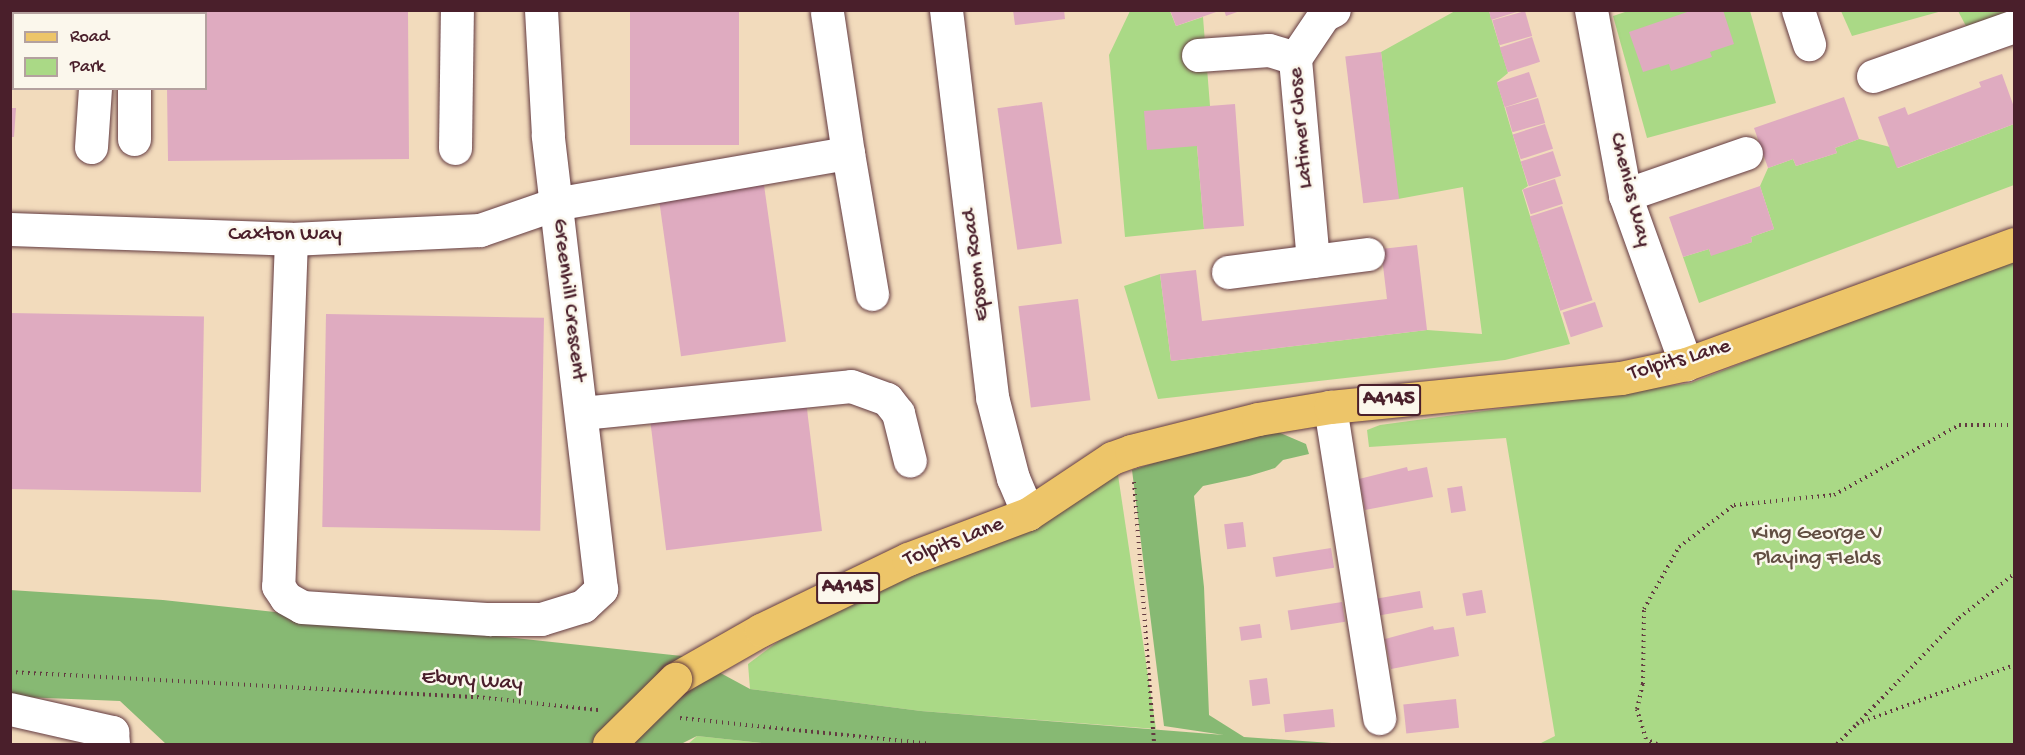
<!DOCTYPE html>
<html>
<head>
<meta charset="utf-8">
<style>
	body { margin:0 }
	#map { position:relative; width:2025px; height:755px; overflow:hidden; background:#f2dbbc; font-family:"Gochi Hand",sans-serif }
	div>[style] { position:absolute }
	.green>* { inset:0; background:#aad986 }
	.forest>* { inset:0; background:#87b973 }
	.building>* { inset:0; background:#dfabc0; transform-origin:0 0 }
	.path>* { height:4px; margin-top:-2px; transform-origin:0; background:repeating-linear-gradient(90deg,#633b41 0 1.5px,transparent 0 6px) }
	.roads { filter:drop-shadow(0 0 2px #633b41) drop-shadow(0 0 2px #633b41) }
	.minor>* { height:33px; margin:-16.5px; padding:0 16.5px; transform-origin:16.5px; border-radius:16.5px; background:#fff }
	.major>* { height:33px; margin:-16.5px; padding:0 16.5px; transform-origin:16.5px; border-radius:16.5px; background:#edc569 }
	.bridges { filter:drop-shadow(0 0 2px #633b41) drop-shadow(0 0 2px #633b41) }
	.major-bridge>* { height:33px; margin:-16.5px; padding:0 16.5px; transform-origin:16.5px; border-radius:16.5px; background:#edc569 }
	span { translate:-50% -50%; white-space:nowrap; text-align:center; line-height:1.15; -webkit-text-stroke:5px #fbf7ec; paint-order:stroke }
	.shield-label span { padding:2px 4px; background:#fbf7ec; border:2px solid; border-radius:4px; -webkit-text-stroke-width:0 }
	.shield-label { font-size:21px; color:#4a1f2b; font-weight:700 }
	.street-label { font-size:22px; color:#4a1f2b }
	.park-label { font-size:22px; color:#624e42 }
	.frame { position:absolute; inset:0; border:12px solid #4a1f2b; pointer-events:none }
	.legend { position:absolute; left:12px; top:12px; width:195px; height:78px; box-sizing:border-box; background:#fbf7ec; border:2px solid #b4a19f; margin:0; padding:8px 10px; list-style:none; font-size:18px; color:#4a1f2b }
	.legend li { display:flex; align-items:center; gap:12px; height:30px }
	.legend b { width:30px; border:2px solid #b4a19f }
</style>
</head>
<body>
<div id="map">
	<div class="green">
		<div style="clip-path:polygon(1631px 10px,1750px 11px,1776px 103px,1647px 138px,1613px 16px)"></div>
		<div style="clip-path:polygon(2014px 10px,1966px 26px,1958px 11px)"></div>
		<div style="clip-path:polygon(1130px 11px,1170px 11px,1176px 26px,1203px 17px,1210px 106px,1197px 146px,1204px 229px,1125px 237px,1109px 55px)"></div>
		<div style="clip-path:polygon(1455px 11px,1489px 11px,1508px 73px,1497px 82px,1528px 186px,1522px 190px,1570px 344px,1505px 360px,1158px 399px,1124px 286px,1160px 274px,1171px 361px,1427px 330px,1482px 334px,1463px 187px,1398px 199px,1381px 52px)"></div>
		<div style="clip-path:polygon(1841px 11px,1942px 11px,1852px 36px)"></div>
		<div style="clip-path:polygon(2014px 124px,2014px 185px,1699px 303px,1683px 257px,1709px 249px,1711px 255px,1752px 242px,1751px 237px,1774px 229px,1760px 186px,1768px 168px,1793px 159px,1796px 166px,1837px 153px,1835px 148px,1859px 139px,1890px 147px,1898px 168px)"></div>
		<div style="clip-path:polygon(2014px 257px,2014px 744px,1539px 744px,1555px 736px,1506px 438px,1369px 447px,1367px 430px,1380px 425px,1691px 383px)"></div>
		<div style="clip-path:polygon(1118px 475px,1156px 729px,921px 711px,750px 689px,748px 664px,796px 628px,881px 574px)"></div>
		<div style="clip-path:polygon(697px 736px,772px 744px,688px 744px)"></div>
	</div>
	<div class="forest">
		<div style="clip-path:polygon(1278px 432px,1306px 444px,1309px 454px,1283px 460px,1275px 468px,1249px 476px,1203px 486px,1194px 496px,1204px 587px,1209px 715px,1244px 737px,1346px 744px,772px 744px,697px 736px,681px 744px,166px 744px,120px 701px,22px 697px,11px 693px,10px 590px,163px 600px,691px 657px,750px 689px,921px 711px,1224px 735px,1164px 726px,1132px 470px,1195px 450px)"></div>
	</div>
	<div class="building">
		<div style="clip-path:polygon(169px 10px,408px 11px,409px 159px,168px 161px,167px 88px,206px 88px,206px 14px)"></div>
		<div style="left:630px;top:10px;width:109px;height:135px"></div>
		<div style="clip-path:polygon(1013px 10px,1064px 10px,1065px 19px,1015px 25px)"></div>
		<div style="clip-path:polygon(1170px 10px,1219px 10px,1219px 11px,1176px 26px)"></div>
		<div style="clip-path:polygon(1224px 10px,1239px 10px,1240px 11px,1226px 16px)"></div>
		<div style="clip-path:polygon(1489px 10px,1520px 10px,1520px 11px,1491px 20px)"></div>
		<div style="clip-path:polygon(1693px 10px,1723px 10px,1734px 44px,1710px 52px,1712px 57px,1671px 71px,1669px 64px,1643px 72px,1629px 32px)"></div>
		<div style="left:1525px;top:11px;width:26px;height:34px;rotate:74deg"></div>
		<div style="left:1532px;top:37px;width:26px;height:34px;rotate:72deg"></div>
		<div style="left:1381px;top:52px;width:148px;height:36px;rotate:83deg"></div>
		<div style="left:1529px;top:72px;width:26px;height:34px;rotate:72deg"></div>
		<div style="clip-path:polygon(2002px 74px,2014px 107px,2014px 124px,1897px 168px,1878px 117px,1905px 107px,1908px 115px,1981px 87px,1979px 82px)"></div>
		<div style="clip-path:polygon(1844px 97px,1859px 139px,1835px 148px,1837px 153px,1796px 166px,1793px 159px,1768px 168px,1754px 128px)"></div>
		<div style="left:1538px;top:98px;width:26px;height:34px;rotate:74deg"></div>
		<div style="left:1042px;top:102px;width:143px;height:45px;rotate:82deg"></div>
		<div style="clip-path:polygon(1235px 104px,1244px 226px,1204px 229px,1197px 146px,1147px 150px,1144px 111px)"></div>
		<div style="clip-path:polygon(10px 108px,16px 108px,14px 137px,10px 137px)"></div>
		<div style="left:1545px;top:124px;width:26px;height:34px;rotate:72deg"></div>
		<div style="left:1553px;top:151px;width:26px;height:34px;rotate:72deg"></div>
		<div style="left:1555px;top:179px;width:26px;height:34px;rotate:72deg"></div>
		<div style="left:764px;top:185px;width:158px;height:106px;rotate:82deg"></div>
		<div style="clip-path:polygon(1760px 186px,1774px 229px,1751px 237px,1752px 242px,1711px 256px,1709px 249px,1683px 257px,1669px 217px)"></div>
		<div style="left:1562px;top:206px;width:99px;height:34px;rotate:72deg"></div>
		<div style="clip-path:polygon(1417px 245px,1427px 330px,1171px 361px,1160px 274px,1196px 270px,1202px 321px,1387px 299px,1381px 249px)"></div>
		<div style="left:1078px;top:299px;width:102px;height:60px;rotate:83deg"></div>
		<div style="left:1595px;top:302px;width:26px;height:34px;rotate:72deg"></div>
		<div style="left:10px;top:313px;width:194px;height:176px;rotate:1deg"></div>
		<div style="left:326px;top:314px;width:218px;height:213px;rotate:1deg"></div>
		<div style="left:806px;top:401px;width:131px;height:157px;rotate:83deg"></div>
		<div style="clip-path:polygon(1407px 467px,1408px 471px,1427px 467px,1433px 497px,1365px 510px,1359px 479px)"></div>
		<div style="left:1462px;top:486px;width:25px;height:15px;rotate:81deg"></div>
		<div style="left:1243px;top:522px;width:25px;height:19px;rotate:83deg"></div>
		<div style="left:1331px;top:548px;width:20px;height:59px;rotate:81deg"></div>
		<div style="left:1482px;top:590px;width:23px;height:20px;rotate:80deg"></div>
		<div style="left:1420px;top:591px;width:17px;height:46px;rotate:80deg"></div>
		<div style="left:1342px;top:602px;width:20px;height:55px;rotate:81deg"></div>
		<div style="left:1260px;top:624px;width:14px;height:21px;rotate:82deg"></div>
		<div style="clip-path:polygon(1433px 626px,1434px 630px,1454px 627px,1459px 656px,1391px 669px,1385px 639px)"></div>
		<div style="left:1267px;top:678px;width:26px;height:18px;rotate:83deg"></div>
		<div style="left:1456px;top:699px;width:29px;height:53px;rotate:84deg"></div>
		<div style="left:1333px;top:709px;width:18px;height:50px;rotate:84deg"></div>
	</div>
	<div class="path">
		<div style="left:1134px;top:482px;width:263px;rotate:85.6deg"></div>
		<div style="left:10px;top:672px;width:468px;rotate:3.1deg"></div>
		<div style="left:477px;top:697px;width:122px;rotate:6.1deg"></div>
		<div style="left:680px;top:718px;width:251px;rotate:5.9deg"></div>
		<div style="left:1857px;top:724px;width:147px;rotate:-46.1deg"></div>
		<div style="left:1959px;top:618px;width:70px;rotate:-38.7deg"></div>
		<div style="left:1657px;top:744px;width:12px;rotate:-156deg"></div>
		<div style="left:1646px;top:739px;width:31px;rotate:-107deg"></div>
		<div style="left:1637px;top:709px;width:26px;rotate:-77deg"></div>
		<div style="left:1643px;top:684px;width:75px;rotate:-89.2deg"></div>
		<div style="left:1644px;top:609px;width:71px;rotate:-60.6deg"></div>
		<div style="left:1679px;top:547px;width:69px;rotate:-37.4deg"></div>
		<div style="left:1734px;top:505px;width:100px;rotate:-5.7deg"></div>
		<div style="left:1834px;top:495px;width:143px;rotate:-29.2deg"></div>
		<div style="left:1959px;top:425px;width:55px"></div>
		<div style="left:1837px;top:744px;width:28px;rotate:-45deg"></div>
		<div style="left:1857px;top:724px;width:168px;rotate:-20.6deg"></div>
	</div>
	<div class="roads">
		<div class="minor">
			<div style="left:96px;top:10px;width:4px;rotate:76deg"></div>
			<div style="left:946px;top:10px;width:390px;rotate:83.2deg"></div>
			<div style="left:992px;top:397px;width:84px;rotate:75.5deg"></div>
			<div style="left:1013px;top:478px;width:39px;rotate:67deg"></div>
			<div style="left:1591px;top:10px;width:188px;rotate:79.6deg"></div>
			<div style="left:1625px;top:195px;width:180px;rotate:70.2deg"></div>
			<div style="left:1798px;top:10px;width:36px;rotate:72deg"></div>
			<div style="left:136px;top:14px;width:4px;rotate:-90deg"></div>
			<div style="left:1198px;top:55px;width:71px;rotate:-4deg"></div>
			<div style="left:1269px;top:50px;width:27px;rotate:17deg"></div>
			<div style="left:1873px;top:76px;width:150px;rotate:-19.5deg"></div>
			<div style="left:134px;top:139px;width:51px;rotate:-90deg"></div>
			<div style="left:91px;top:147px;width:59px;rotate:-86.1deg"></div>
			<div style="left:455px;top:148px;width:138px;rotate:-89.2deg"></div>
			<div style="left:848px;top:153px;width:143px;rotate:80.3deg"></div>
			<div style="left:1625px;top:195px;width:128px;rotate:-19.1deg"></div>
			<div style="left:10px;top:229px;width:281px;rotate:2deg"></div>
			<div style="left:291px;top:239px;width:189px;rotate:-2.7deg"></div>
			<div style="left:480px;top:230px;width:79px;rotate:-19.1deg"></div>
			<div style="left:555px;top:204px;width:297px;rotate:-9.9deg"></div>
			<div style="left:848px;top:153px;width:142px;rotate:-98.5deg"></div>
			<div style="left:291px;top:239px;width:347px;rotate:92.1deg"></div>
			<div style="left:278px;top:586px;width:14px;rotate:56deg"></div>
			<div style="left:286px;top:598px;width:18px;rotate:29deg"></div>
			<div style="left:302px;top:607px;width:188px;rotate:3.7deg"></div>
			<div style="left:490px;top:619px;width:51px"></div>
			<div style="left:541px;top:619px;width:44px;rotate:-17.2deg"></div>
			<div style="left:583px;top:606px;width:25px;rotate:-43deg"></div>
			<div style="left:601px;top:589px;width:457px;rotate:-96.7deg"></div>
			<div style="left:548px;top:135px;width:125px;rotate:-93.2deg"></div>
			<div style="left:1313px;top:261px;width:204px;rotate:-95.1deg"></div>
			<div style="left:1295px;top:58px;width:52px;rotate:-56deg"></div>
			<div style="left:1324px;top:15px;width:11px;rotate:-27deg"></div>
			<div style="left:1228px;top:272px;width:141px;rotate:-7.3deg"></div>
			<div style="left:1330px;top:407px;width:315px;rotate:81deg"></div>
			<div style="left:582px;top:413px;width:270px;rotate:-5.7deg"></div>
			<div style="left:851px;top:386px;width:38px;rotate:20deg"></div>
			<div style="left:887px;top:399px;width:18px;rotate:52deg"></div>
			<div style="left:898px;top:413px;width:49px;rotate:76deg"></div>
			<div style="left:10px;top:709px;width:105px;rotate:12.7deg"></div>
			<div style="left:112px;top:732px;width:12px;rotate:85deg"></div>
		</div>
		<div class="major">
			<div style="left:675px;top:679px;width:99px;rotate:-29.7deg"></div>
			<div style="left:761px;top:630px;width:163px;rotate:-25.8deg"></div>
			<div style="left:908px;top:559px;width:128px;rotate:-20.6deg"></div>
			<div style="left:1028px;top:514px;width:101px;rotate:-33.7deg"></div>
			<div style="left:1112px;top:458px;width:20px;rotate:-20deg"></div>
			<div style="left:1131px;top:451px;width:131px;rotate:-14.1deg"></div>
			<div style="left:1258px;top:419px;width:73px;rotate:-9.5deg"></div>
			<div style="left:1330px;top:407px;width:292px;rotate:-5.7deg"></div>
			<div style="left:1621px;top:378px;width:66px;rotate:-12.2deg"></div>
			<div style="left:1686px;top:364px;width:349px;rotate:-20.1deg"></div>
		</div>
	</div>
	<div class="bridges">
		<div class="major-bridge">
			<div style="left:609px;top:744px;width:93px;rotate:-44.6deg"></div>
		</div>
	</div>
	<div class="shield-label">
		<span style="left:1389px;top:400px">A4145</span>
		<span style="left:848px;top:588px">A4145</span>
	</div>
	<div class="street-label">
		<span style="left:1302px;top:128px;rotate:-95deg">Latimer Close</span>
		<span style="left:1629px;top:190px;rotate:76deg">Chenies Way</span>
		<span style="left:285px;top:236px">Caxton Way</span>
		<span style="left:977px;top:265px;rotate:-97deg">Epsom Road</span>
		<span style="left:568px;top:300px;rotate:83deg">Greenhill Crescent</span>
		<span style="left:1680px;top:361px;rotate:-16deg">Tolpits Lane</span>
		<span style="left:954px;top:543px;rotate:-21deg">Tolpits Lane</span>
		<span style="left:472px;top:682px;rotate:4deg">Ebury Way</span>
	</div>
	<div class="park-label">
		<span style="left:1817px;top:547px">King George V<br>Playing FIelds</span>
	</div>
	<div class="frame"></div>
	<ul class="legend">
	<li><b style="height:8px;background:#edc569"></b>Road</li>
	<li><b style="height:16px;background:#aad986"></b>Park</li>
	</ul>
</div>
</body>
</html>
